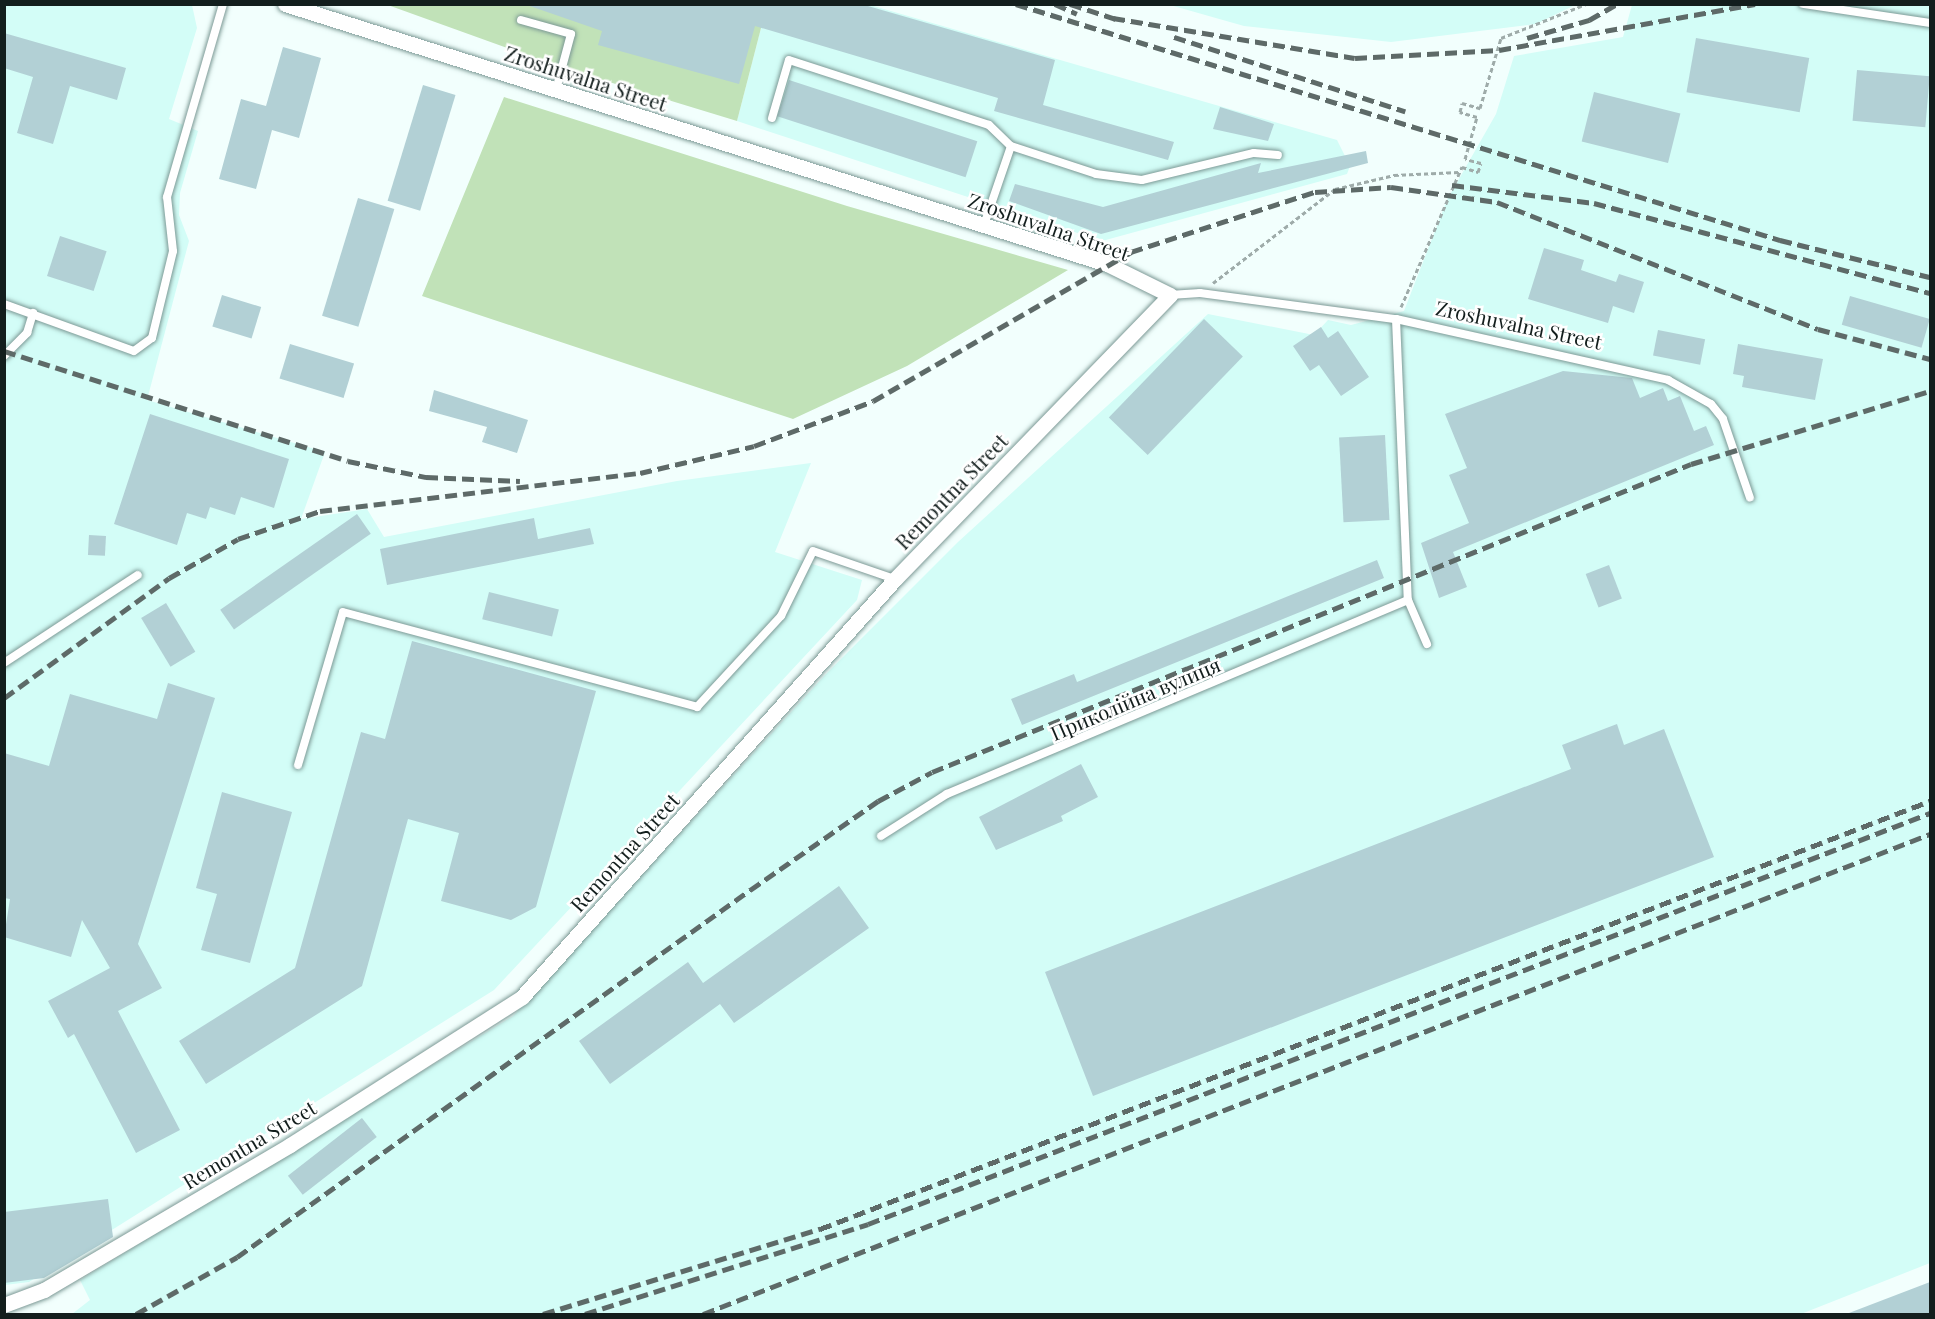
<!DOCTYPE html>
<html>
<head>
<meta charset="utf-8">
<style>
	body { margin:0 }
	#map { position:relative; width:1935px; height:1319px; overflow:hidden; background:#f2fffd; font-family:"Playfair Display",serif }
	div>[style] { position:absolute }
	.built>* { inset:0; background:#d3fdf7 }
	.green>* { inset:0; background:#c1e2b8 }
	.building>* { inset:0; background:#b2d0d5; transform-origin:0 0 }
	.path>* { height:3px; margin-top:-1.5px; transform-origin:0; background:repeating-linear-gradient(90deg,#9eaba9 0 4.5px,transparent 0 7.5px) }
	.roads { filter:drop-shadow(0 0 2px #7c9995) drop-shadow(0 0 2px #7c9995) }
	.lane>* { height:8px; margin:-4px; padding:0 4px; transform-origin:4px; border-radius:4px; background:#fff }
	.street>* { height:15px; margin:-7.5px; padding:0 7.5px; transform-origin:7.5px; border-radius:7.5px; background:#fff }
	.rail>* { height:4.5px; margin-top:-2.25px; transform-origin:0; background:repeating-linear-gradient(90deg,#5e6a68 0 12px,transparent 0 18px) }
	span { translate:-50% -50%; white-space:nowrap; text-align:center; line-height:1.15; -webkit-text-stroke:5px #fff; paint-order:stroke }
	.street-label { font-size:20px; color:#131e1d }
	.frame { position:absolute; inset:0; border:6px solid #131e1d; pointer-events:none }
</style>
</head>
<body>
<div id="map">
	<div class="built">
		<div style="clip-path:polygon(4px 5px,192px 5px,197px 28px,169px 119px,198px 131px,180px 193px,179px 215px,189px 241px,147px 400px,325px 452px,301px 519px,367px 509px,384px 537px,677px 481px,811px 463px,775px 552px,862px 580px,857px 600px,494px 990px,29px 1282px,5px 1285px)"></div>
		<div style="clip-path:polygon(767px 5px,870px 5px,1337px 140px,1350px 166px,1347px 174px,1102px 241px,737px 121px)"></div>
		<div style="clip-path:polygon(1170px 5px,1575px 5px,1536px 24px,1391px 42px,1244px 26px)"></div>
		<div style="clip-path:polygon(1632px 5px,1930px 5px,1930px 1263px,1801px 1314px,72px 1314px,90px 1300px,80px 1280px,513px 1016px,823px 677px,958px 542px,1208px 314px,1314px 335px,1328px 320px,1351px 325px,1404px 311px,1447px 200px,1496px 114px,1514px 56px,1623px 37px)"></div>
	</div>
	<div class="green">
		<div style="clip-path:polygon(385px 4px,767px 5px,737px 121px,560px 67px)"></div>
		<div style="clip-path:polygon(504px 97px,847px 206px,1068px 270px,907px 366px,793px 419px,422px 296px)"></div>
	</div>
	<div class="building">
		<div style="clip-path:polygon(524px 4px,861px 4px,1055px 60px,1043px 105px,1174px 142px,1168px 160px,994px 111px,998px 98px,755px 26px,739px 84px,598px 45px,602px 31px)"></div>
		<div style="clip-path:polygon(4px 33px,126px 68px,117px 100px,70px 86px,53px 144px,17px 133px,33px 77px,4px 68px)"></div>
		<div style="left:1696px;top:38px;width:115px;height:55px;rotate:10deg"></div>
		<div style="clip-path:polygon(283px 47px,321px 58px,299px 138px,272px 130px,256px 189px,219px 179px,241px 99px,266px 106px)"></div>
		<div style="left:1857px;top:70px;width:73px;height:51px;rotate:5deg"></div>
		<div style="left:789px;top:80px;width:198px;height:38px;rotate:18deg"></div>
		<div style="left:423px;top:85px;width:34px;height:121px;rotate:17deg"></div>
		<div style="left:1594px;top:92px;width:89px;height:51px;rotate:14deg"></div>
		<div style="clip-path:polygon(1220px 107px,1274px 124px,1268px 141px,1213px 129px)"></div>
		<div style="clip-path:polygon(1366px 151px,1368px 163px,1101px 234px,1009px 201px,1015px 184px,1103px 207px,1261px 163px,1258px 173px)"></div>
		<div style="left:358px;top:198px;width:38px;height:123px;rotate:17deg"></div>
		<div style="left:60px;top:236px;width:49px;height:42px;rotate:18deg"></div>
		<div style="clip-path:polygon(1544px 248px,1584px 260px,1581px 270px,1616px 282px,1619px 274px,1644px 282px,1634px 313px,1613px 306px,1608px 323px,1528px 299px)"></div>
		<div style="left:222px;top:295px;width:41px;height:33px;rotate:17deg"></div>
		<div style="left:1850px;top:296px;width:83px;height:30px;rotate:16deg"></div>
		<div style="left:1204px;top:319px;width:54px;height:137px;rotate:44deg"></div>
		<div style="clip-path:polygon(1321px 327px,1328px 338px,1338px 331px,1369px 377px,1341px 396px,1319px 365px,1310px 371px,1293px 346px)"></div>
		<div style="left:1658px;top:330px;width:48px;height:26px;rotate:11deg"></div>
		<div style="left:290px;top:344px;width:67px;height:36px;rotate:17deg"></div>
		<div style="clip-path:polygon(1738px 344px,1823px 359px,1815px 400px,1742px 387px,1744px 376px,1733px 374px)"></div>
		<div style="clip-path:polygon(1563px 371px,1632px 378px,1640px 398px,1663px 388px,1668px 401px,1680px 396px,1694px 431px,1706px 426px,1714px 445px,1453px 552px,1467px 587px,1439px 598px,1421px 543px,1469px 523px,1449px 475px,1467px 468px,1445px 414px)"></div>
		<div style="clip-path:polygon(434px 390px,528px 420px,517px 453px,482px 442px,487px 427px,429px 411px)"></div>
		<div style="clip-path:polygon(150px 414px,289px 459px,274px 508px,241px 497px,235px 515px,210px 507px,206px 519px,187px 513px,177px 545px,114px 524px)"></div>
		<div style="left:1385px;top:435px;width:85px;height:46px;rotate:87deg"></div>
		<div style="left:357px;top:514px;width:24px;height:167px;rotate:55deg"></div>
		<div style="clip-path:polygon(534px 518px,538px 539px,590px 528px,594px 544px,387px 585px,380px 549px)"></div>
		<div style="left:89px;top:535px;width:17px;height:20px;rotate:3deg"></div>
		<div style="clip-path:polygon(1377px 560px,1384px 578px,1022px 725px,1011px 699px,1074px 674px,1077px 682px)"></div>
		<div style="left:1609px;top:565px;width:36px;height:25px;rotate:69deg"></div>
		<div style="left:489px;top:592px;width:72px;height:28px;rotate:14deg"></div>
		<div style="left:166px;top:603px;width:57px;height:29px;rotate:59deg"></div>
		<div style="clip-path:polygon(412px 641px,596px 691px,536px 907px,511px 920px,441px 901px,459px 833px,408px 819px,362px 986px,206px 1084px,179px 1041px,295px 968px,361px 732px,385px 739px)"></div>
		<div style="clip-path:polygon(168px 683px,215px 698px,138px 944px,162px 988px,118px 1011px,180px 1130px,136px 1153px,74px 1034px,68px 1038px,48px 1001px,110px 968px,82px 920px,71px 957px,4px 937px,10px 899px,4px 898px,4px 753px,49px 766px,70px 694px,157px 719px)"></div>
		<div style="clip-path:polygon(1617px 724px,1624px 745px,1664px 729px,1714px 857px,1093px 1096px,1045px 972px,1571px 769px,1562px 745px)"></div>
		<div style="clip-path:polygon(1081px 764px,1098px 797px,1061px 816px,1063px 821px,996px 850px,979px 817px)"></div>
		<div style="clip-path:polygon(222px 792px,292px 812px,250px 963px,201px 950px,217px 894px,196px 888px)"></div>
		<div style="clip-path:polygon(839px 886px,869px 928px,734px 1023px,720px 1004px,610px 1084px,579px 1041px,688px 962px,703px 983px)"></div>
		<div style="left:362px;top:1118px;width:24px;height:94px;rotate:52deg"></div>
		<div style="clip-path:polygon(108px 1199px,113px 1237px,44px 1278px,4px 1283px,4px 1212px)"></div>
		<div style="clip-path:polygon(1930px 1282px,1930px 1314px,1850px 1314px,1849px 1313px)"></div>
	</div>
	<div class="path">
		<div style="left:1213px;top:283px;width:154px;rotate:-37.6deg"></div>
		<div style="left:1335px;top:189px;width:61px;rotate:-13.3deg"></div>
		<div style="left:1394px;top:175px;width:65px;rotate:-2.6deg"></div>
		<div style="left:1401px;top:307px;width:153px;rotate:-66.5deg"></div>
		<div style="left:1462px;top:167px;width:17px;rotate:17deg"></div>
		<div style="left:1478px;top:172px;width:9px;rotate:-72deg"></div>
		<div style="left:1481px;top:163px;width:16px;rotate:-166deg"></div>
		<div style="left:1465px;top:159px;width:44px;rotate:-74.1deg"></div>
		<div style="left:1477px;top:117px;width:18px;rotate:-164deg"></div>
		<div style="left:1460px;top:112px;width:9px;rotate:-77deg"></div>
		<div style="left:1462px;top:103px;width:19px;rotate:16deg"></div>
		<div style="left:1480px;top:108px;width:73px;rotate:-73.3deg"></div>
		<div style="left:1501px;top:38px;width:92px;rotate:-21.8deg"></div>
	</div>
	<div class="roads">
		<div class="lane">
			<div style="left:1803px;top:4px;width:128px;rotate:8.5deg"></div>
			<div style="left:521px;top:20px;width:52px;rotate:15.6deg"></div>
			<div style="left:571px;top:34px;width:58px;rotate:105deg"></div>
			<div style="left:772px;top:118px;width:60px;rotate:-73.7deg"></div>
			<div style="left:789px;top:60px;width:210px;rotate:18deg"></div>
			<div style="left:989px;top:125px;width:30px;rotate:44deg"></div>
			<div style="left:984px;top:225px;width:83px;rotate:-71.1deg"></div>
			<div style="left:1011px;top:146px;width:89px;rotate:18.2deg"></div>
			<div style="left:1096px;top:174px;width:46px;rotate:7.4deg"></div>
			<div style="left:1142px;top:180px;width:115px;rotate:-13.6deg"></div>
			<div style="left:1254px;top:153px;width:24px;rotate:5deg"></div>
			<div style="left:1170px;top:295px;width:30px;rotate:-4deg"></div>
			<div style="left:1200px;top:293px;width:198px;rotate:7.6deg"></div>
			<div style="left:1396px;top:319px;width:279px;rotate:12.6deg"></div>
			<div style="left:1668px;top:380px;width:49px;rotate:29.2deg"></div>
			<div style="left:1711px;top:404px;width:19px;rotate:51deg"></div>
			<div style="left:1723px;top:419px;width:83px;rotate:71.1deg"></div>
			<div style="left:4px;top:304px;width:138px;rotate:19.9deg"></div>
			<div style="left:134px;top:351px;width:22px;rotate:-36deg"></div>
			<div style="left:152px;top:338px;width:89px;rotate:-76.4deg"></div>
			<div style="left:173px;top:251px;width:54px;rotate:-96.3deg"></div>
			<div style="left:167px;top:197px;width:201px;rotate:-73.8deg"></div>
			<div style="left:1396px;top:319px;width:281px;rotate:87.6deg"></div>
			<div style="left:1408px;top:600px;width:48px;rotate:66.6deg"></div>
			<div style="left:4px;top:356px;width:33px;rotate:-45deg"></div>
			<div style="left:27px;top:333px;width:21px;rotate:-73deg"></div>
			<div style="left:4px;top:663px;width:160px;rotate:-33.3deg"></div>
			<div style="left:298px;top:765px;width:159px;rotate:-73.6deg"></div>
			<div style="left:343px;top:612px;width:367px;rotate:15deg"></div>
			<div style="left:697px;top:707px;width:124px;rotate:-47.3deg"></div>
			<div style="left:781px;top:616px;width:72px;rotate:-63.8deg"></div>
			<div style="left:813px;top:551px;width:87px;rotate:18.9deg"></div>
			<div style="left:881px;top:836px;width:78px;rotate:-32.5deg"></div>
			<div style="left:947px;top:794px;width:500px;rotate:-22.82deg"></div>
		</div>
		<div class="street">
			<div style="left:4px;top:1305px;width:43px;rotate:-20.6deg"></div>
			<div style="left:44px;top:1290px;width:286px;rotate:-30.5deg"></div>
			<div style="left:290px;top:1145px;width:275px;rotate:-32.5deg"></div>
			<div style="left:522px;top:997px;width:560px;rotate:-48.26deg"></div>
			<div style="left:895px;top:579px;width:395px;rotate:-45.9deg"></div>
			<div style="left:1170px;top:295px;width:70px;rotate:-153.8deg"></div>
			<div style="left:1107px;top:264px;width:862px;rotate:-162.45deg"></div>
		</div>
	</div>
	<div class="rail">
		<div style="left:1016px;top:4px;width:800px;rotate:17.17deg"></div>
		<div style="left:1780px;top:240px;width:154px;rotate:13.9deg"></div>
		<div style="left:1055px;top:4px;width:24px;rotate:24deg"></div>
		<div style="left:1070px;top:4px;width:52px;rotate:18.1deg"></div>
		<div style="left:1113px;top:18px;width:245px;rotate:9.4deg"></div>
		<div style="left:1355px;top:58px;width:144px;rotate:-3.2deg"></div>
		<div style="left:1499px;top:50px;width:260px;rotate:-10.2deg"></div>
		<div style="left:1174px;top:37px;width:243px;rotate:17.8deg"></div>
		<div style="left:1527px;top:38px;width:65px;rotate:-16.2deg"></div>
		<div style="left:1589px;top:20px;width:32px;rotate:-30deg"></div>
		<div style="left:1452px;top:185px;width:143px;rotate:7.2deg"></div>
		<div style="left:1594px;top:203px;width:348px;rotate:15deg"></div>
		<div style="left:4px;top:351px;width:361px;rotate:17.7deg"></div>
		<div style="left:348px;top:461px;width:80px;rotate:11.6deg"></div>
		<div style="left:426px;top:477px;width:94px;rotate:2.4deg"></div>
		<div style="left:4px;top:698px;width:204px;rotate:-36deg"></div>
		<div style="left:169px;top:578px;width:79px;rotate:-29.5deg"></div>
		<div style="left:238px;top:539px;width:87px;rotate:-18.9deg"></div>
		<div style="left:320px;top:511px;width:322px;rotate:-6.8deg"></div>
		<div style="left:640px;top:473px;width:117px;rotate:-13.3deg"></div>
		<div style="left:754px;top:446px;width:127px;rotate:-20.7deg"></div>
		<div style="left:873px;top:401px;width:298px;rotate:-30deg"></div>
		<div style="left:1131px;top:252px;width:194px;rotate:-18.1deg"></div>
		<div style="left:1315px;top:192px;width:76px;rotate:-3.8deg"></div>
		<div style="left:1391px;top:187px;width:107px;rotate:8.1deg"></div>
		<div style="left:1497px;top:202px;width:345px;rotate:21.6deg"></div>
		<div style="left:1818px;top:329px;width:116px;rotate:15deg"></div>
		<div style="left:136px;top:1314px;width:116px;rotate:-29.4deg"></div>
		<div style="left:237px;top:1257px;width:631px;rotate:-35.58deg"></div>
		<div style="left:750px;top:890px;width:156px;rotate:-34.8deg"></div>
		<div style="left:878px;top:801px;width:61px;rotate:-28.2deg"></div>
		<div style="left:932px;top:772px;width:819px;rotate:-22.09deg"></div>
		<div style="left:1691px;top:464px;width:250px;rotate:-17deg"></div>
		<div style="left:543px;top:1314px;width:290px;rotate:-17.1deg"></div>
		<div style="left:820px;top:1229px;width:1190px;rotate:-21.09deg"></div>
		<div style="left:585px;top:1314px;width:297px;rotate:-17.6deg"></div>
		<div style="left:868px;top:1224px;width:1139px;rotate:-21.16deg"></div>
		<div style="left:703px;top:1314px;width:1318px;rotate:-21.37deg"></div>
	</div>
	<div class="street-label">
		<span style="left:586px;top:78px;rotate:18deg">Zroshuvalna Street</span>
		<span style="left:1049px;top:226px;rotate:19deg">Zroshuvalna Street</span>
		<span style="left:1519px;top:324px;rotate:12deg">Zroshuvalna Street</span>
		<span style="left:951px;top:491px;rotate:-46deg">Remontna Street</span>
		<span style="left:1135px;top:698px;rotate:-23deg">Приколійна вулиця</span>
		<span style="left:624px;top:852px;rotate:-48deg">Remontna Street</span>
		<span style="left:249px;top:1144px;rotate:-31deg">Remontna Street</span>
	</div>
	<div class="frame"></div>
</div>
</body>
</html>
